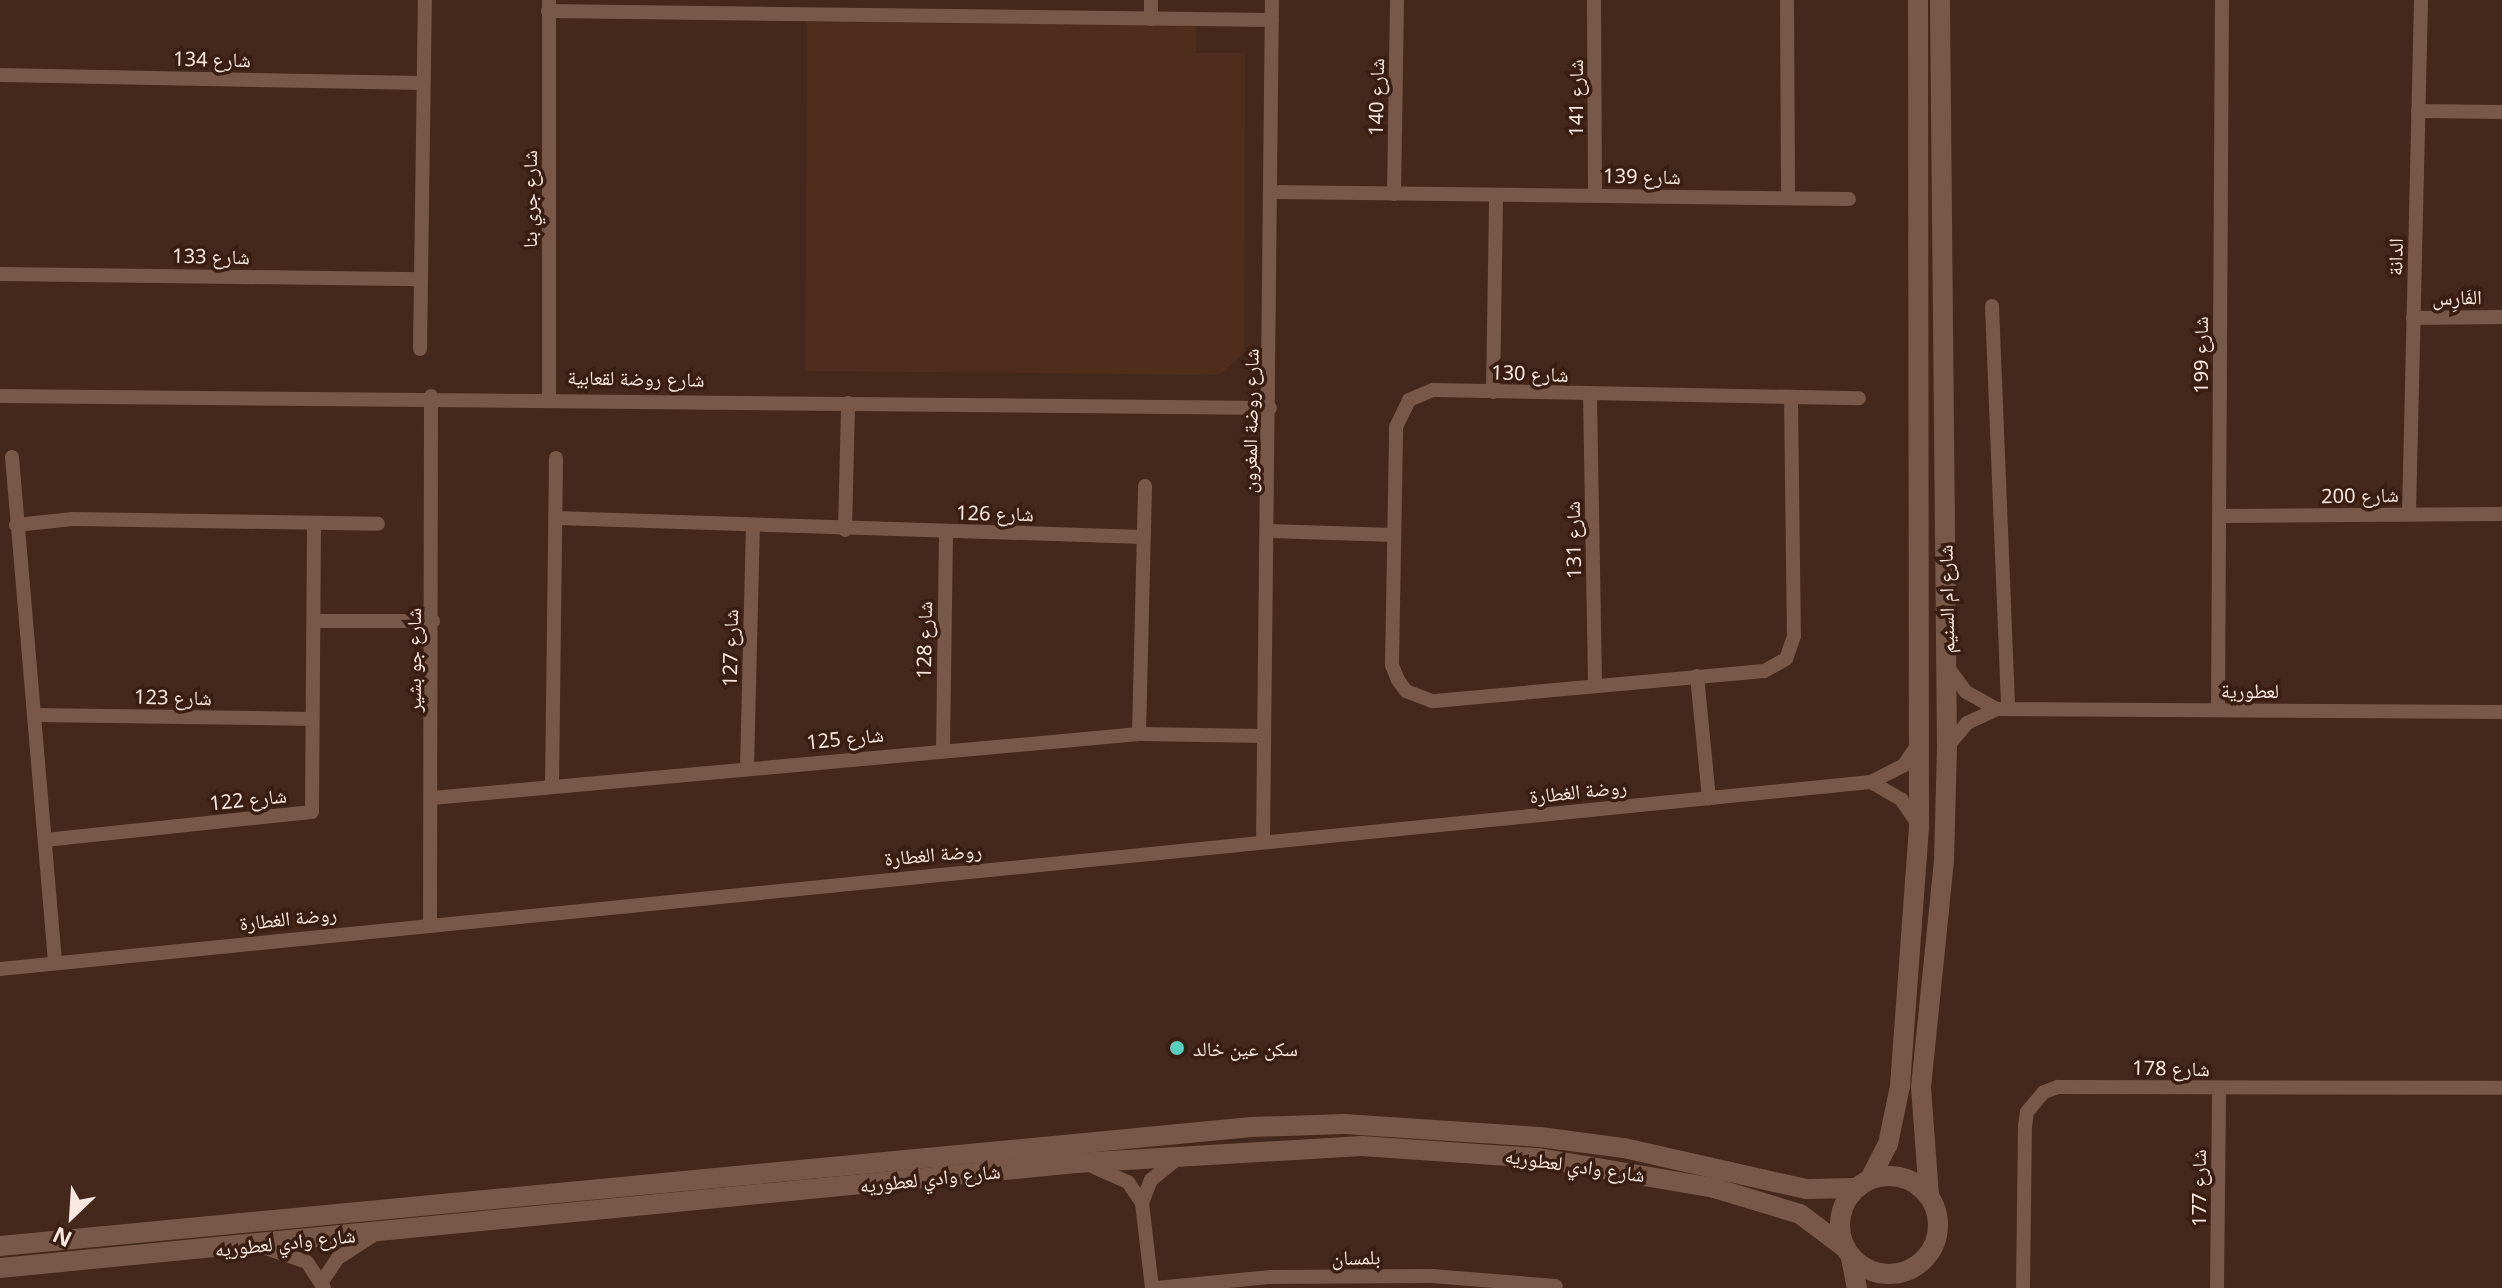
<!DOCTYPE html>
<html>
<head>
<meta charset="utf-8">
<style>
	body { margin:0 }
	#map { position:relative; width:2502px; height:1288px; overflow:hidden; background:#44281b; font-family:"Noto Sans","Noto Naskh Arabic",sans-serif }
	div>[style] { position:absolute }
	.built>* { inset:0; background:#4f2d1c }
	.street>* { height:14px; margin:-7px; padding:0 7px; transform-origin:7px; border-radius:7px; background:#775849 }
	.secondary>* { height:20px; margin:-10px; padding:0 10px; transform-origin:10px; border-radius:10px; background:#775849 }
	.secondary>.ring { margin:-10px; padding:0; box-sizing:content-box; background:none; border:20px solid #775849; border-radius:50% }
	.dots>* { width:22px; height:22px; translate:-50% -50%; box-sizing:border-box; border:4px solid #391e11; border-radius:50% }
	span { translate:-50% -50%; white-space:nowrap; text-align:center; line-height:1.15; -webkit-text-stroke:7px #391e11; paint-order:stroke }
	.street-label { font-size:20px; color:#fae7df }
	.poi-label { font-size:20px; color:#fae7df }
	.left { translate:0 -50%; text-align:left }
	.north { position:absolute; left:32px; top:1176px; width:80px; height:80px; -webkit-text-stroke:6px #391e11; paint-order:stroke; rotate:205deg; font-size:22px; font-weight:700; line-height:32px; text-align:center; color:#fae7df }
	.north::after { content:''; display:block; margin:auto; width:28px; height:36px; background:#fae7df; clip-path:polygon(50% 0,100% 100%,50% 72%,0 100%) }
</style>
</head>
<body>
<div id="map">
	<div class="built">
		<div style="clip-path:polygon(807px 22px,1196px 25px,1196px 53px,1245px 53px,1244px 354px,1218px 375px,805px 371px)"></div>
	</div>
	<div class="street">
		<div style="left:549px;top:0;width:397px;rotate:90deg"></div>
		<div style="left:1151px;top:0;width:19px;rotate:90deg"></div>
		<div style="left:1594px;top:0;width:196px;rotate:89.7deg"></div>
		<div style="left:1787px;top:0;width:198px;rotate:89.7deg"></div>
		<div style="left:548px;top:11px;width:724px;rotate:0.71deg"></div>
		<div style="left:0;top:75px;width:423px;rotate:1.1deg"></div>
		<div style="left:2418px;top:111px;width:84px;rotate:0.7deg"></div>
		<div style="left:1273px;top:192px;width:576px;rotate:0.7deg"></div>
		<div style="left:1394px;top:194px;width:194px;rotate:-89.1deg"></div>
		<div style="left:0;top:274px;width:421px;rotate:0.7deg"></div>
		<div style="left:1992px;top:306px;width:402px;rotate:87.7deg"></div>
		<div style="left:2413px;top:318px;width:89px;rotate:-0.6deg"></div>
		<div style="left:420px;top:349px;width:349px;rotate:-89.2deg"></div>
		<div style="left:1493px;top:392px;width:197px;rotate:-89.1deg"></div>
		<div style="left:1590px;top:395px;width:290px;rotate:89deg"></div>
		<div style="left:0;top:396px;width:1270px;rotate:0.54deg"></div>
		<div style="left:1791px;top:398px;width:238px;rotate:89.3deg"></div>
		<div style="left:1794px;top:636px;width:24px;rotate:109deg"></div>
		<div style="left:1786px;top:659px;width:25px;rotate:151deg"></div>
		<div style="left:1764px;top:671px;width:333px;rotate:174.8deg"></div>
		<div style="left:1432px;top:701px;width:28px;rotate:-159deg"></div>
		<div style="left:1406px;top:691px;width:14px;rotate:-126deg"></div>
		<div style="left:1398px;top:680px;width:16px;rotate:-112deg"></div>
		<div style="left:1392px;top:665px;width:238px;rotate:-89deg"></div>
		<div style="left:1396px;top:427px;width:30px;rotate:-64deg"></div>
		<div style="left:1409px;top:400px;width:26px;rotate:-23deg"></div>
		<div style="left:1433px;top:390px;width:426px;rotate:1.1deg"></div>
		<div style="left:12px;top:457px;width:507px;rotate:85.13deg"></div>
		<div style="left:2409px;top:514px;width:514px;rotate:-88.66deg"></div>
		<div style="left:2219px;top:516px;width:283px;rotate:-0.4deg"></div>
		<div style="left:556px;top:518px;width:587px;rotate:1.85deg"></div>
		<div style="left:16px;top:525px;width:57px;rotate:-6deg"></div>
		<div style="left:73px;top:519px;width:305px;rotate:0.9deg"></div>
		<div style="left:845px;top:530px;width:127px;rotate:-88.6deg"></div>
		<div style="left:1267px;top:531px;width:126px;rotate:1.8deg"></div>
		<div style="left:315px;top:621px;width:118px"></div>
		<div style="left:1947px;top:666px;width:32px;rotate:54deg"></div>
		<div style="left:1966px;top:692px;width:35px;rotate:29deg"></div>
		<div style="left:1697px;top:676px;width:123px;rotate:84.4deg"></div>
		<div style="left:2218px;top:710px;width:710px;rotate:-89.68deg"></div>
		<div style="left:34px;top:715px;width:278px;rotate:0.8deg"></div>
		<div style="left:1139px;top:734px;width:248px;rotate:-88.6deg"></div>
		<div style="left:1947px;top:747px;width:31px;rotate:-50deg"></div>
		<div style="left:1967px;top:723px;width:33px;rotate:-25deg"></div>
		<div style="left:1997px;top:709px;width:505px;rotate:0.34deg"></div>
		<div style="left:943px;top:749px;width:217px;rotate:-89.2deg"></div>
		<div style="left:747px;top:768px;width:239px;rotate:-88.6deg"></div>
		<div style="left:1871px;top:782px;width:34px;rotate:30deg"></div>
		<div style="left:1901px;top:799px;width:29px;rotate:56deg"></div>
		<div style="left:552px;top:786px;width:328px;rotate:-89.3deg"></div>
		<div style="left:432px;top:798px;width:710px;rotate:-5.17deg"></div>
		<div style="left:1139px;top:734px;width:124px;rotate:0.9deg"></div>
		<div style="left:45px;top:840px;width:268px;rotate:-6deg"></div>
		<div style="left:312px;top:812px;width:289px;rotate:-89.6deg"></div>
		<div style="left:1263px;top:842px;width:842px;rotate:-89.39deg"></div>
		<div style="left:430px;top:923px;width:527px;rotate:-89.89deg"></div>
		<div style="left:0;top:969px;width:1880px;rotate:-5.71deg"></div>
		<div style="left:1871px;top:782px;width:37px;rotate:-27deg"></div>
		<div style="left:1904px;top:765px;width:25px;rotate:-56deg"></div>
		<div style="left:1094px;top:1167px;width:37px;rotate:24deg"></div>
		<div style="left:1128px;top:1182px;width:25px;rotate:56deg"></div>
		<div style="left:263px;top:1247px;width:46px;rotate:18.8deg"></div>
		<div style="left:307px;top:1262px;width:31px;rotate:57deg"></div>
		<div style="left:323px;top:1280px;width:27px;rotate:-56deg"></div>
		<div style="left:338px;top:1258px;width:40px;rotate:-32.9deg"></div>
		<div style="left:1152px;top:1288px;width:86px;rotate:-96.7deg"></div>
		<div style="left:1142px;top:1203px;width:25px;rotate:-69deg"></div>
		<div style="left:1151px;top:1180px;width:32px;rotate:-39deg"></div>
		<div style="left:1156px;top:1288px;width:116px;rotate:-5.5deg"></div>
		<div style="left:1271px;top:1277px;width:161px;rotate:-0.4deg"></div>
		<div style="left:1432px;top:1276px;width:124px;rotate:4.6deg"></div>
		<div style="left:2023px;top:1288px;width:162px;rotate:-89.3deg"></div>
		<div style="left:2025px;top:1126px;width:14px;rotate:-82deg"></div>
		<div style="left:2027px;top:1112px;width:26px;rotate:-50deg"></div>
		<div style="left:2044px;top:1092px;width:15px;rotate:-20deg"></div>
		<div style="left:2058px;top:1087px;width:444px;rotate:0.1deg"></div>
		<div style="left:2217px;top:1288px;width:199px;rotate:-89.4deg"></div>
	</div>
	<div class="secondary">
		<div class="ring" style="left:1840px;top:1176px;width:78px;height:78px"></div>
		<div style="left:1870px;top:1179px;width:39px;rotate:-63deg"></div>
		<div style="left:1888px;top:1144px;width:59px;rotate:-78.3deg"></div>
		<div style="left:1900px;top:1086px;width:259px;rotate:-85.8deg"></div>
		<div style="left:1919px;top:828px;width:828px;rotate:-90.07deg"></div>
		<div style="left:1929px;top:1196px;width:109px;rotate:-94.2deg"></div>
		<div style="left:1921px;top:1087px;width:227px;rotate:-84.2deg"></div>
		<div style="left:1944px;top:861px;width:114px;rotate:-88.5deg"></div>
		<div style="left:1947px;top:747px;width:747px;rotate:-90.54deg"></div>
		<div style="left:0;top:1246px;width:1257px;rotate:-5.43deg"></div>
		<div style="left:1251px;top:1127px;width:93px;rotate:-1.8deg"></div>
		<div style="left:1344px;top:1124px;width:196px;rotate:3.8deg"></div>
		<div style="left:1540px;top:1137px;width:85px;rotate:7.5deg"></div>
		<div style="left:1624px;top:1148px;width:187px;rotate:12.7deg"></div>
		<div style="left:1806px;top:1189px;width:49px;rotate:-1.2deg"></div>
		<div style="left:1851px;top:1258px;width:31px;rotate:79deg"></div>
		<div style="left:0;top:1268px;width:1081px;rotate:-5.57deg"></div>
		<div style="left:1076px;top:1163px;width:286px;rotate:-3.4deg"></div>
		<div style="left:1361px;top:1146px;width:178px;rotate:3.9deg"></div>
		<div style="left:1539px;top:1158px;width:178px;rotate:9.7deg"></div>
		<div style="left:1714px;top:1188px;width:90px;rotate:16.8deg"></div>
		<div style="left:1800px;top:1214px;width:55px;rotate:36.9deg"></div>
	</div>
	<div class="dots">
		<div style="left:1177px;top:1048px;background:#58cebf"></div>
	</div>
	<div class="street-label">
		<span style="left:212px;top:59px;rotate:1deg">شارع 134</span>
		<span style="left:1376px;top:97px;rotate:-89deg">شارع 140</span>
		<span style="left:1575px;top:98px;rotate:-90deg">شارع 141</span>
		<span style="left:1642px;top:176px;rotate:1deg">شارع 139</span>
		<span style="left:529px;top:199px;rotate:-90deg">شارع جري بنا</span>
		<span style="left:211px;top:256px;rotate:1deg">شارع 133</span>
		<span style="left:2395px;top:257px;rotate:-89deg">الدانة</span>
		<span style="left:2457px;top:297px;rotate:-1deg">الفَارِس</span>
		<span style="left:2200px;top:355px;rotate:-90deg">شارع 199</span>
		<span style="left:1530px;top:373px;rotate:2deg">شارع 130</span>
		<span style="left:636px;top:378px;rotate:1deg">شارع روضة لقعابية</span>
		<span style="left:1250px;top:421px;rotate:-89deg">شارع روضة المغرون</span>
		<span style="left:2360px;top:495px;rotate:-1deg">شارع 200</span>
		<span style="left:995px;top:513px;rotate:1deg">شارع 126</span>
		<span style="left:1573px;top:540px;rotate:-91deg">شارع 131</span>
		<span style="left:1946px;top:599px;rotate:-91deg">شارع ام السنيم</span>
		<span style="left:924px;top:640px;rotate:-89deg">شارع 128</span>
		<span style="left:730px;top:648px;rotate:-89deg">شارع 127</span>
		<span style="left:413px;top:660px;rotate:-90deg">شارع جو بشير</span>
		<span style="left:2250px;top:690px">لعطورية</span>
		<span style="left:173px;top:697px;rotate:1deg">شارع 123</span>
		<span style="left:845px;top:738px;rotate:-6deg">شارع 125</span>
		<span style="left:1578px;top:791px;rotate:-6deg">روضة الغطارة</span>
		<span style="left:248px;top:799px;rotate:-6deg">شارع 122</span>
		<span style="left:933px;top:854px;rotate:-5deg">روضة الغطارة</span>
		<span style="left:288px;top:918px;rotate:-6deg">روضة الغطارة</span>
		<span style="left:2171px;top:1068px;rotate:1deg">شارع 178</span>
		<span style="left:1575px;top:1165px;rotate:8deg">شارع وادي لعطوريه</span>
		<span style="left:930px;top:1178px;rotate:-6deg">شارع وادي لعطوريه</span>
		<span style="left:2198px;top:1188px;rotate:-90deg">شارع 177</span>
		<span style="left:285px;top:1242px;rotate:-6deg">شارع وادي لعطوريه</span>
		<span style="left:1356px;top:1257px;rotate:-1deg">بلمسان</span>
	</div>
	<div class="poi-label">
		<span class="left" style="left:1193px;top:1048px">سكن عين خالد</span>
	</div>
	<div class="north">N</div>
</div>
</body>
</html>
